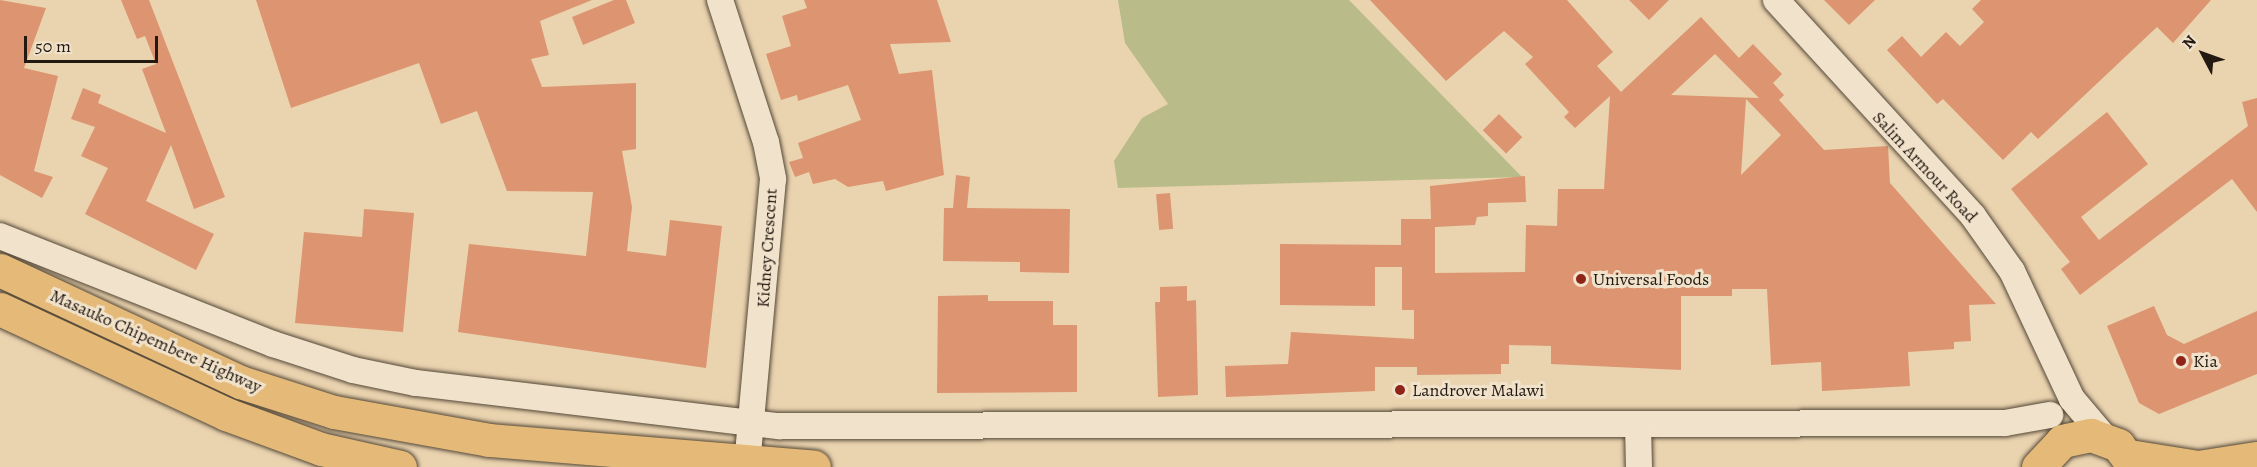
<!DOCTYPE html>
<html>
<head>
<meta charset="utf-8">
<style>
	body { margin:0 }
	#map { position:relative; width:2257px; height:467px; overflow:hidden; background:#ead3af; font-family:Alegreya,serif }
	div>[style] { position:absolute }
	.green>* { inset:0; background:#b9bc89 }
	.building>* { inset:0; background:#dc9570; transform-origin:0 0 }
	.roads { filter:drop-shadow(0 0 2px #544838) drop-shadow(0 0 2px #544838) }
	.minor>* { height:26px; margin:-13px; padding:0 13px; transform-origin:13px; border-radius:13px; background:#f1e2cb }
	.highway>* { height:33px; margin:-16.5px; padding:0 16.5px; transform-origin:16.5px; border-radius:16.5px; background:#e5ba78 }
	.dots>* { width:16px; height:16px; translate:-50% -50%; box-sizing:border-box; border:3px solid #f1e2cb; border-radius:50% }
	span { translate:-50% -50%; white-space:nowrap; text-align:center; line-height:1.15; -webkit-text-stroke:6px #f1e2cb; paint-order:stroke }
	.street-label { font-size:18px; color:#221911 }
	.poi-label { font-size:18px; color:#221911 }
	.left { translate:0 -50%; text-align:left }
	.north { position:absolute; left:2173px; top:24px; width:60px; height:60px; -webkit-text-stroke:4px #f1e2cb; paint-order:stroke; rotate:311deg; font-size:16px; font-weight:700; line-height:24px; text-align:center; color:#221911 }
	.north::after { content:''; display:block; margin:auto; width:21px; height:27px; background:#221911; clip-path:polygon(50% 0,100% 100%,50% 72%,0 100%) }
	.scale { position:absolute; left:24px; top:36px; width:134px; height:27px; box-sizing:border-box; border:3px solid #221911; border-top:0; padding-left:8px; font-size:18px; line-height:21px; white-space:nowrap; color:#221911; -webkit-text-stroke:4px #f1e2cb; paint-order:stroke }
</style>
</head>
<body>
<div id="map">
	<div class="green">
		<div style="clip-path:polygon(1118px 0,1349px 0,1522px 177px,1118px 188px,1114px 161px,1142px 118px,1168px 104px,1125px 43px)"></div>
	</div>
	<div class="building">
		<div style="clip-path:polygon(0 0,46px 8px,24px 68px,58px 76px,34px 171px,53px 177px,42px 198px,0 175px)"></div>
		<div style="clip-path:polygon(121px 0,149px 0,225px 197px,194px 209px,171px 145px,146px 201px,214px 234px,196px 270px,85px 214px,108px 168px,81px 156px,95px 127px,71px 119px,83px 88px,101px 95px,98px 103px,166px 133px,142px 69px,156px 64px,145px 36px,137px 39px)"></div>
		<div style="clip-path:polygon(256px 0,592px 0,540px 21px,549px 55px,531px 59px,542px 87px,636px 83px,636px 149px,622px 151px,632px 207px,627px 251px,666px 256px,670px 220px,722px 226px,706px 368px,458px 332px,469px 244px,586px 256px,593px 192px,507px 191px,477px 111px,441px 124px,419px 63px,291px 108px)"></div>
		<div style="clip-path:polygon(614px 0,626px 0,635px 23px,583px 45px,572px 17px)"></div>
		<div style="clip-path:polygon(804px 0,937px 0,951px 42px,890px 44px,899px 74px,932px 70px,944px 175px,886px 191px,883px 181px,848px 187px,835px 179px,813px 184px,809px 172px,795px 177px,789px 162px,803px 158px,798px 143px,861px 120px,848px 85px,798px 101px,797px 95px,781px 100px,766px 54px,791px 46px,782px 16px,807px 8px)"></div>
		<div style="clip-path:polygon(evenodd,1370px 0,1567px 0,1613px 52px,1597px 66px,1621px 92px,1701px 17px,1739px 58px,1753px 44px,1782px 74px,1773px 83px,1784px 95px,1779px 100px,1824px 150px,1888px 146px,1890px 183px,1996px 304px,1969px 305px,1971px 341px,1954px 342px,1954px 349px,1908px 352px,1910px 386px,1822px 391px,1821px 362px,1771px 365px,1767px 289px,1732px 289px,1732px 296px,1681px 296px,1681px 370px,1551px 364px,1551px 346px,1509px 345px,1509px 364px,1501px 364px,1501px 374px,1417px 375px,1417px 367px,1375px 367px,1375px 391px,1226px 397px,1225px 366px,1288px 364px,1291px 332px,1414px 339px,1414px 310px,1402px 310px,1402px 267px,1375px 267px,1375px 306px,1280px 305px,1280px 244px,1401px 245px,1401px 219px,1431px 219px,1430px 186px,1525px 176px,1526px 202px,1488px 203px,1488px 216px,1477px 217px,1475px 225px,1435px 227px,1435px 273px,1525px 272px,1526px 225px,1557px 226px,1558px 189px,1604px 189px,1610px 96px,1575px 128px,1564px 117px,1569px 112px,1525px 64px,1533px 57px,1504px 31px,1446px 81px,1370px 0,1715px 54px,1759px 98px,1671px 95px,1715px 54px,1370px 0,1746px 99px,1781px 135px,1741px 175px,1746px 99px)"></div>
		<div style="clip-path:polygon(1629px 0,1669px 0,1649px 20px)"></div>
		<div style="clip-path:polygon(1824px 0,1875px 0,1849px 25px)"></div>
		<div style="clip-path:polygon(1981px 0,2211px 0,2173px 43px,2157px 27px,2038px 139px,2031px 132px,2003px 160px,1943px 99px,1937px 104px,1887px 50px,1902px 36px,1921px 57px,1946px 32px,1960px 46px,1984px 22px,1972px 9px)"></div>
		<div style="clip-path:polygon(2257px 98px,2257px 212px,2232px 179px,2080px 295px,2061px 269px,2070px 262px,2011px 189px,2107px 112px,2148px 164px,2081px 217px,2099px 240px,2248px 126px,2242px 102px)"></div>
		<div style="left:1499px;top:114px;width:33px;height:23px;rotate:45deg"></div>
		<div style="clip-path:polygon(956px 175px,970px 177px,967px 208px,1070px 209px,1069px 273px,1020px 272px,1020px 262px,943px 261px,944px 208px,953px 208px)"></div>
		<div style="left:1170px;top:193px;width:36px;height:14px;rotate:85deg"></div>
		<div style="clip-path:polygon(364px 209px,414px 213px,403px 332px,295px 323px,304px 232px,362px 237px)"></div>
		<div style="clip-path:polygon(1187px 286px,1187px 301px,1196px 300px,1198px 395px,1158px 397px,1155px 302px,1160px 302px,1160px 287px)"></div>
		<div style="clip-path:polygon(988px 295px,988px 301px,1053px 301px,1053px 325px,1077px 325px,1077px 392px,937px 393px,938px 296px)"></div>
		<div style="clip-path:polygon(2154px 306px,2167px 335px,2184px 344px,2257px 311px,2257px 374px,2159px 414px,2139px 403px,2107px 326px)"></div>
	</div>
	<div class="roads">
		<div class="minor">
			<div style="left:720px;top:0;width:149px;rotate:72.1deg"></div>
			<div style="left:766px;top:142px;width:38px;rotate:79deg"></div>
			<div style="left:773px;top:179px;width:289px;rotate:95.2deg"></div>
			<div style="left:1776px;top:0;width:292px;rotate:47.6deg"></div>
			<div style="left:1973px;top:216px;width:67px;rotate:54.7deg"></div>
			<div style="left:2012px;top:271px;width:141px;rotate:64.9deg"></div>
			<div style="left:2072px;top:399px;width:51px;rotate:49.8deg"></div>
			<div style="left:0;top:236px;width:294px;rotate:21.6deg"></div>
			<div style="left:273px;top:344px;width:84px;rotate:18deg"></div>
			<div style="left:353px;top:370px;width:64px;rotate:11.7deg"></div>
			<div style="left:416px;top:383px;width:366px;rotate:6.8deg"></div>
			<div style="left:779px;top:426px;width:1226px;rotate:-0.14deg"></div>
			<div style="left:2005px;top:423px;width:46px;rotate:-10.1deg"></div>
			<div style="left:1638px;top:424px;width:43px;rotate:88.7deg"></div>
		</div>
		<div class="highway">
			<div style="left:0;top:270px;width:265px;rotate:25deg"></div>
			<div style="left:240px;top:382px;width:99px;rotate:17.7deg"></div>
			<div style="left:334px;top:412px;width:158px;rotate:10.2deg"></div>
			<div style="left:489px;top:440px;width:326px;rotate:4.7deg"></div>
			<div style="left:0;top:309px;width:249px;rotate:24.9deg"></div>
			<div style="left:226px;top:414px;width:101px;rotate:20.2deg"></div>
			<div style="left:321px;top:449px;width:81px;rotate:12.8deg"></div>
			<div style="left:2129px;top:456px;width:70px;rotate:9.1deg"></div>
			<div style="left:2198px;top:467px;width:60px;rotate:-8.7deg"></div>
			<div style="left:2038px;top:467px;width:35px;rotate:-47deg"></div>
			<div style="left:2062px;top:441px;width:30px;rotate:-12deg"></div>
			<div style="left:2091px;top:435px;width:29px;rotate:20deg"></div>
			<div style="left:2118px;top:445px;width:27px;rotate:54deg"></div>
		</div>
	</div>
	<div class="dots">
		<div style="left:1581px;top:279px;background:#8f2418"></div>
		<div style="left:2181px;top:361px;background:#8f2418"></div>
		<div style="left:1400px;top:390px;background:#8f2418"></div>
	</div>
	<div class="street-label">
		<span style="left:1925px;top:167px;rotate:47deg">Salim Armour Road</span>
		<span style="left:767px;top:248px;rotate:-86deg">Kidney Crescent</span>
		<span style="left:156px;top:341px;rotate:24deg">Masauko Chipembere Highway</span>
	</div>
	<div class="poi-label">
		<span class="left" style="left:1593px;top:279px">Universal Foods</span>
		<span class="left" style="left:2193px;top:361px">Kia</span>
		<span class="left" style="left:1412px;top:390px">Landrover Malawi</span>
	</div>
	<div class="north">N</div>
	<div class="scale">50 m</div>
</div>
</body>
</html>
